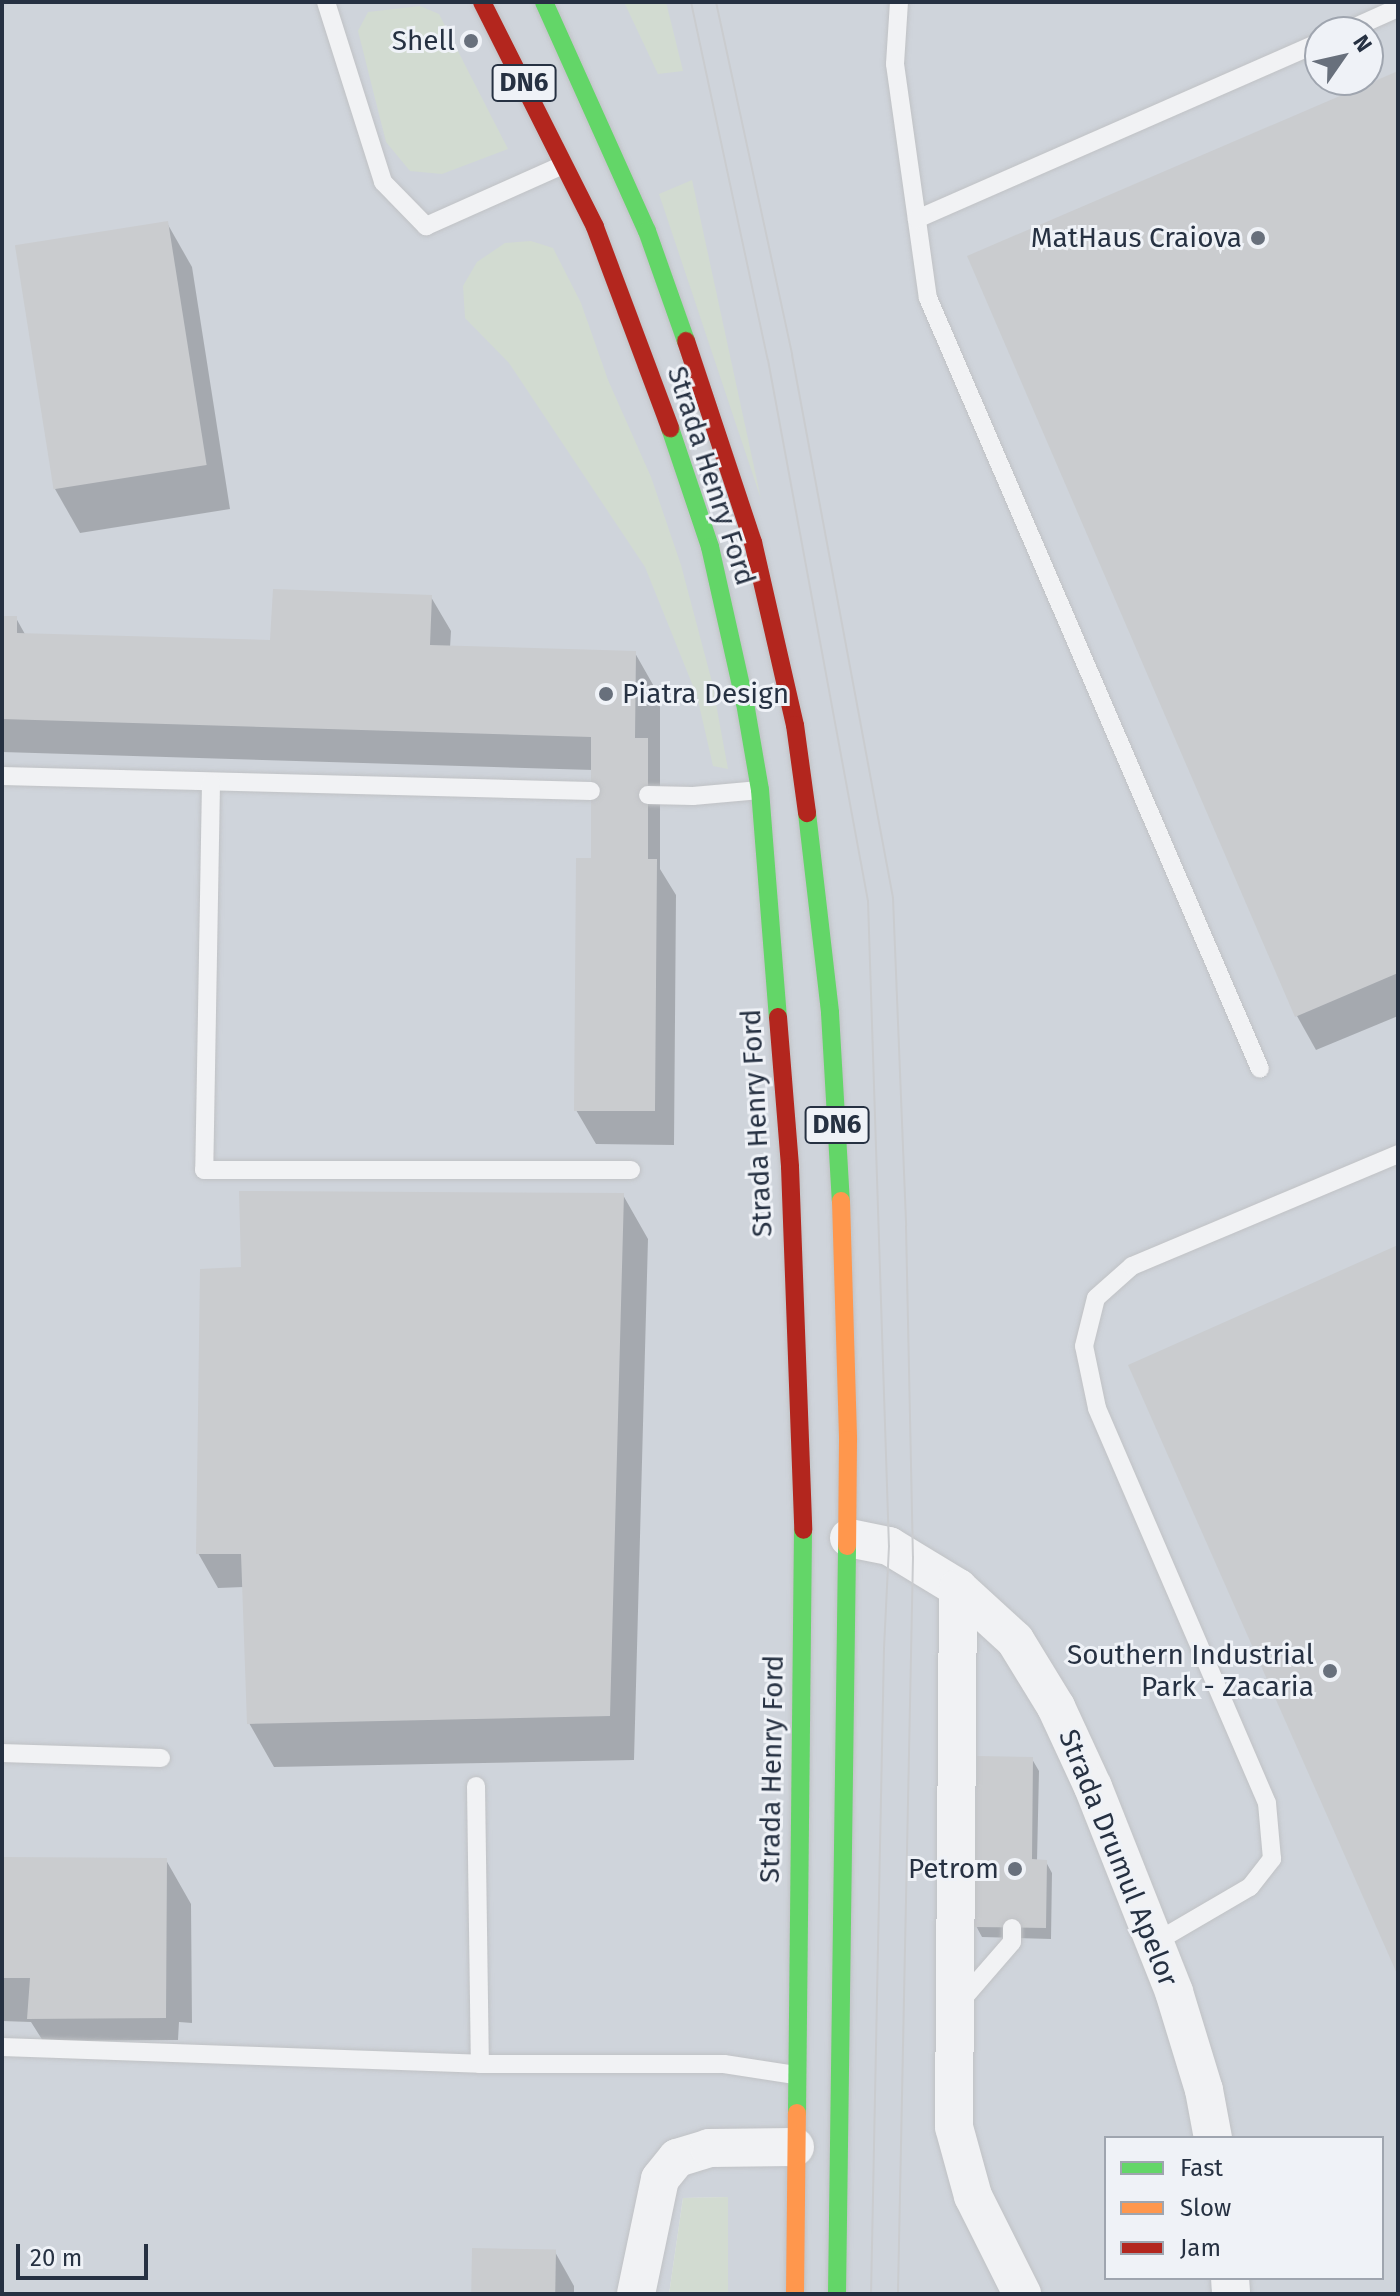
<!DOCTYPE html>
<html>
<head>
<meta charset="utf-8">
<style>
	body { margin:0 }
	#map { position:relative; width:1400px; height:2296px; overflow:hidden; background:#e2e4e7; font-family:"Fira Sans",sans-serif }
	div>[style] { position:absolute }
	.built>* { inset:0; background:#cfd4db }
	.green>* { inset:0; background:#d2dbd1 }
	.shadow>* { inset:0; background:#0003 }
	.building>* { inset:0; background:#cacccf; transform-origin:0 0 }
	.roads { filter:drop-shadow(0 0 2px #c0c2c5) drop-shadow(0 0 2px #c0c2c5) }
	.lane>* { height:18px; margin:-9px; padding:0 9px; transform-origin:9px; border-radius:9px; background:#f1f2f4 }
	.street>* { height:38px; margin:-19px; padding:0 19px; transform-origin:19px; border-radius:19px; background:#f1f2f4 }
	.fast>* { height:18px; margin:-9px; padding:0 9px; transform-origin:9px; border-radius:9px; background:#63d668 }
	.slow>* { height:18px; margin:-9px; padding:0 9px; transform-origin:9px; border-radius:9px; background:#ff974d }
	.jam>* { height:18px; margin:-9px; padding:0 9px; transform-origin:9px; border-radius:9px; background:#b3261e }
	.tram>* { height:2px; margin:-1px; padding:0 1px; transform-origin:1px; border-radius:1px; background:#cacccf }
	.dots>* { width:22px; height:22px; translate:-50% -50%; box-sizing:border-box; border:4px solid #eff2f7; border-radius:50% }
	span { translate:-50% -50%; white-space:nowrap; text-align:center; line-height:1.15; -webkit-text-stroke:6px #eff2f7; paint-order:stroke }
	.shield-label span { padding:2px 6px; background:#eff2f7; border:2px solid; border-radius:6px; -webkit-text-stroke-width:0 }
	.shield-label { font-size:26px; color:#263142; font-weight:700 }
	.poi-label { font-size:28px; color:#263142 }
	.right { translate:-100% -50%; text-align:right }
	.left { translate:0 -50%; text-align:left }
	.street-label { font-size:28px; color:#263142 }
	.frame { position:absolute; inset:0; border:4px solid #263142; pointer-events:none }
	.legend { position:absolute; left:1104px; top:2136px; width:280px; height:144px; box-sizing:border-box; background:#eff2f7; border:2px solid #9fa5af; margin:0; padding:10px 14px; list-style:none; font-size:24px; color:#263142 }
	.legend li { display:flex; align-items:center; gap:16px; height:40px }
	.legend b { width:40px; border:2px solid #9fa5af }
	.north { position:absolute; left:1304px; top:16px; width:80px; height:80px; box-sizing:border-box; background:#eff2f7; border:2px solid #9fa5af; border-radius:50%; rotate:56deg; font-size:22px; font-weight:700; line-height:32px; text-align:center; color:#263142 }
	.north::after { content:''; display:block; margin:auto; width:28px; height:36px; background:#68707c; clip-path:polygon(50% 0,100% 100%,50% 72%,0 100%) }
	.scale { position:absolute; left:16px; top:2244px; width:132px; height:36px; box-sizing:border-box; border:4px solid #263142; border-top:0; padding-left:10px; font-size:24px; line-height:28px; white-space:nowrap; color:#263142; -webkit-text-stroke:6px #eff2f7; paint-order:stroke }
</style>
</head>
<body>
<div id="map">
	<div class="built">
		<div style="clip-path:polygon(evenodd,2px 2px,1398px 2px,1398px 2294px,728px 2294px,727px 2197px,683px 2198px,669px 2294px,2px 2294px,2px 2px,1320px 32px,1368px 32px,1368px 80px,1320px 80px,1320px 32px,2px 2px,1106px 2138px,1382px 2138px,1382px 2278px,1106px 2278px,1106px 2138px)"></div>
	</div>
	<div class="green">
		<div style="clip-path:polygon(624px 2px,666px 2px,683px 71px,658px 74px)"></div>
		<div style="clip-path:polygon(420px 6px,439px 14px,508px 149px,442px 174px,410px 171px,386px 142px,358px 31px,368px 12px)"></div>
		<div style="clip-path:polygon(692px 180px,761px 499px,659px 194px)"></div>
		<div style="clip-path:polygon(531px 241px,553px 248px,581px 303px,608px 380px,651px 477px,681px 565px,712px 682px,728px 769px,713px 766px,697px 696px,645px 567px,509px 363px,465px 318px,463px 286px,477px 262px,505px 243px)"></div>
		<div style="clip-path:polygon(728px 2197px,728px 2294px,669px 2294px,683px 2198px)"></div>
	</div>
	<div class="shadow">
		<div style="clip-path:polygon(1398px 73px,1398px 1016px,1316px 1050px,1297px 1016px,970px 257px)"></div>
		<div style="clip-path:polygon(167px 223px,192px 267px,230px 509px,80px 533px,55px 489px)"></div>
		<div style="clip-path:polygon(431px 597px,451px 631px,450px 648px,635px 653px,660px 697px,660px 869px,676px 895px,674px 1145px,596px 1144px,576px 1110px,595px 861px,593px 770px,2px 752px,2px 618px,16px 618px,26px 636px,272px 642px)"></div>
		<div style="clip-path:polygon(623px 1195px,648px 1239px,634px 1760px,274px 1767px,249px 1723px,244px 1587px,218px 1588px,198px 1553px,241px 1269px)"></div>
		<div style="clip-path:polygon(1032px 1759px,1039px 1771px,1037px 1861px,1046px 1862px,1052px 1873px,1051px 1939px,982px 1937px,976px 1926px)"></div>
		<div style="clip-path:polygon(2px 1859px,166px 1860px,191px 1904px,192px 2023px,179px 2022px,178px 2040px,43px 2041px,31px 2022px,2px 2021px)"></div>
		<div style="clip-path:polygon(555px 2252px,574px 2286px,574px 2294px,473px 2294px)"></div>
	</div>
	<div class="building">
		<div style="clip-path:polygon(1398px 71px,1398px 973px,1295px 1017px,967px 256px)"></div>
		<div style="left:168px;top:221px;width:247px;height:155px;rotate:81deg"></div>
		<div style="clip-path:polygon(273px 589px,432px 595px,430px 645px,636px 651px,635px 738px,648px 738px,648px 859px,657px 859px,655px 1111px,574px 1111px,576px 858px,591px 858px,591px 737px,2px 719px,2px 616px,17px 616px,17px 633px,270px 640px)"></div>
		<div style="clip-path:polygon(239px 1191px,624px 1193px,610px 1716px,247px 1724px,241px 1554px,196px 1554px,200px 1269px,241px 1267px)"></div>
		<div style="clip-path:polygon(1398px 1245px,1398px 1976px,1128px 1365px)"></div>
		<div style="clip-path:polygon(977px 1756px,1033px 1757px,1032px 1859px,1047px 1860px,1046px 1928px,974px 1927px)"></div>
		<div style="clip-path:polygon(2px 1857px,167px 1858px,166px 2018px,27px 2019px,30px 1978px,2px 1978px)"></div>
		<div style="left:472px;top:2248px;width:84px;height:46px;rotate:1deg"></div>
	</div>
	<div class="roads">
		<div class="lane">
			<div style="left:326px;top:2px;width:189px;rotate:72.4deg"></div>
			<div style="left:383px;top:182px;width:62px;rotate:45.7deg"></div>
			<div style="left:426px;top:226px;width:150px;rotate:-24deg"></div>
			<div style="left:899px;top:2px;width:62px;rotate:93.7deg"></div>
			<div style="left:895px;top:64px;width:236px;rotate:82deg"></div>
			<div style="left:928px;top:298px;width:839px;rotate:66.7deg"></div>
			<div style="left:1344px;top:32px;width:59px;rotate:-24deg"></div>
			<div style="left:917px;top:219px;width:440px;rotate:-23.7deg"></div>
			<div style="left:2px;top:776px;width:589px;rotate:1.46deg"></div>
			<div style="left:211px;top:783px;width:387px;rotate:91deg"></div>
			<div style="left:204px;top:1170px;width:427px"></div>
			<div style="left:648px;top:795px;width:45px;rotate:1.3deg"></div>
			<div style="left:693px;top:796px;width:67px;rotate:-5.1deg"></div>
			<div style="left:2px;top:1753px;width:159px;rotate:1.8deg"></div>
			<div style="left:476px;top:1786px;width:278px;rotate:89.2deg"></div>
			<div style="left:1154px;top:1943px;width:111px;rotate:-30.3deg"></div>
			<div style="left:1250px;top:1887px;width:36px;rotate:-52deg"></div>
			<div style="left:1272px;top:1859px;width:56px;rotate:-95.1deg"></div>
			<div style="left:1267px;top:1803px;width:430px;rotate:-113.3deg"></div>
			<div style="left:1097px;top:1408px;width:63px;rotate:-101.8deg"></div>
			<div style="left:1084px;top:1346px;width:49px;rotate:-76deg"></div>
			<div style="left:1096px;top:1298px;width:48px;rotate:-41.6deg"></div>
			<div style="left:1132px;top:1266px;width:289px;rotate:-22.8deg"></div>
			<div style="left:960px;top:2002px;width:79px;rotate:-49.1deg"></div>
			<div style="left:1012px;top:1942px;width:14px;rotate:-90deg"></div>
			<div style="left:2px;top:2047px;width:478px;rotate:2deg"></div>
			<div style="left:480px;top:2064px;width:244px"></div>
			<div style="left:724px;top:2064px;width:72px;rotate:8.8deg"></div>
		</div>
		<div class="street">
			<div style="left:849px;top:1538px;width:41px;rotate:11.3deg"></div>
			<div style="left:889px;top:1546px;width:81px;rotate:31.3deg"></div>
			<div style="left:958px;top:1588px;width:77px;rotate:42.4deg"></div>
			<div style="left:1015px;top:1640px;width:79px;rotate:58.5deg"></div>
			<div style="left:1056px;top:1707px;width:88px;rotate:65.2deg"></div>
			<div style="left:1093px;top:1787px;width:220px;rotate:68.4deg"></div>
			<div style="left:1174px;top:1992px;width:102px;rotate:73deg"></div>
			<div style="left:1204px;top:2090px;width:49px;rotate:79.4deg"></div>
			<div style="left:958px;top:1588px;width:539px;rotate:90.43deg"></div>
			<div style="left:954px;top:2127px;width:72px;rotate:74.6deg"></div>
			<div style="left:973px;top:2196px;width:110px;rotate:63.4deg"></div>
			<div style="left:1230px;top:2278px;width:16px;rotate:86deg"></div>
			<div style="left:636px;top:2294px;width:117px;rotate:-78.2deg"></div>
			<div style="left:660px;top:2179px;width:27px;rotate:-51deg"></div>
			<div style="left:677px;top:2158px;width:34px;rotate:-17deg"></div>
			<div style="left:709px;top:2148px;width:86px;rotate:-0.7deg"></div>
		</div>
		<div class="fast">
			<div style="left:544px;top:2px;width:251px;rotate:65.8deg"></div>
			<div style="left:647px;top:231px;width:117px;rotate:70.5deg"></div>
			<div style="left:670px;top:428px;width:126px;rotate:71.4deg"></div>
			<div style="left:710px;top:547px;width:160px;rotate:77.4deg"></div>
			<div style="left:745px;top:703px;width:88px;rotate:80.2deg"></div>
			<div style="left:760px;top:790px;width:228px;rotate:85.5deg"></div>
			<div style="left:807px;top:813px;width:201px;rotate:83.4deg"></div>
			<div style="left:830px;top:1013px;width:188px;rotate:86.7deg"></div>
			<div style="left:797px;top:2113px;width:583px;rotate:-89.41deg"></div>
			<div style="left:837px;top:2294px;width:748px;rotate:-89.23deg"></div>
		</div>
		<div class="slow">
			<div style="left:841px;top:1201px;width:239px;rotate:88.3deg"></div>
			<div style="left:848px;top:1440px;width:106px;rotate:90.5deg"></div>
			<div style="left:795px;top:2294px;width:181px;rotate:-89.4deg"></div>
		</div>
		<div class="jam">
			<div style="left:482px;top:2px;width:252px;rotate:63.3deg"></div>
			<div style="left:595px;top:227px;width:215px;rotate:69.5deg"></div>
			<div style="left:686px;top:341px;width:212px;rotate:71.6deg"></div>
			<div style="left:753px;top:542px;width:188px;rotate:77.1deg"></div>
			<div style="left:795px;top:725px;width:89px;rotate:82.2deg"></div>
			<div style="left:778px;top:1017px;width:150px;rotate:85.4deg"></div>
			<div style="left:790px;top:1167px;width:363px;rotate:87.9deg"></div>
		</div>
	</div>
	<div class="tram">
		<div style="left:691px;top:2px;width:366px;rotate:77.9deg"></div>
		<div style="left:768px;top:360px;width:550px;rotate:79.53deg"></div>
		<div style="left:868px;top:901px;width:645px;rotate:88.14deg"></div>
		<div style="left:889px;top:1546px;width:102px;rotate:92.8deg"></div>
		<div style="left:884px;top:1648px;width:646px;rotate:91.15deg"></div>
		<div style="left:716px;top:2px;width:361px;rotate:77.8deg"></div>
		<div style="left:792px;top:355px;width:552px;rotate:79.46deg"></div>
		<div style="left:893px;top:898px;width:328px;rotate:87.7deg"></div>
		<div style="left:906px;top:1226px;width:331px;rotate:88.8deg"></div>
		<div style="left:913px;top:1557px;width:737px;rotate:91.17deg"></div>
	</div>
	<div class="dots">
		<div style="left:471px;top:41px;background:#68707c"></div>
		<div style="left:1258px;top:238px;background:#68707c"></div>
		<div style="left:606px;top:694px;background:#68707c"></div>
		<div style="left:1330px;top:1671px;background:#68707c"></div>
		<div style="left:1015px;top:1869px;background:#68707c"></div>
	</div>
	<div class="shield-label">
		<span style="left:524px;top:83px">DN6</span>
		<span style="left:837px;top:1125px">DN6</span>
	</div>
	<div class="poi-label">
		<span class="right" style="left:455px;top:41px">Shell</span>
		<span class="right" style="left:1242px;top:238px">MatHaus Craiova</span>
		<span class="left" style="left:622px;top:694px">Piatra Design</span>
		<span class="right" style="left:1314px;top:1671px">Southern Industrial<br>Park - Zacaria</span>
		<span class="right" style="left:999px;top:1869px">Petrom</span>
	</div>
	<div class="street-label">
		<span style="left:711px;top:476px;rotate:72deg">Strada Henry Ford</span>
		<span style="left:757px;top:1123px;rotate:-93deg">Strada Henry Ford</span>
		<span style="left:772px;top:1769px;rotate:-89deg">Strada Henry Ford</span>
		<span style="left:1118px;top:1858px;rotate:68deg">Strada Drumul Apelor</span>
	</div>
	<div class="frame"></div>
	<ul class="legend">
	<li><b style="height:10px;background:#63d668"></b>Fast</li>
	<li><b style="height:10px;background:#ff974d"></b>Slow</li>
	<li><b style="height:10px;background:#b3261e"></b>Jam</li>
	</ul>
	<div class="north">N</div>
	<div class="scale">20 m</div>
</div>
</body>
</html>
